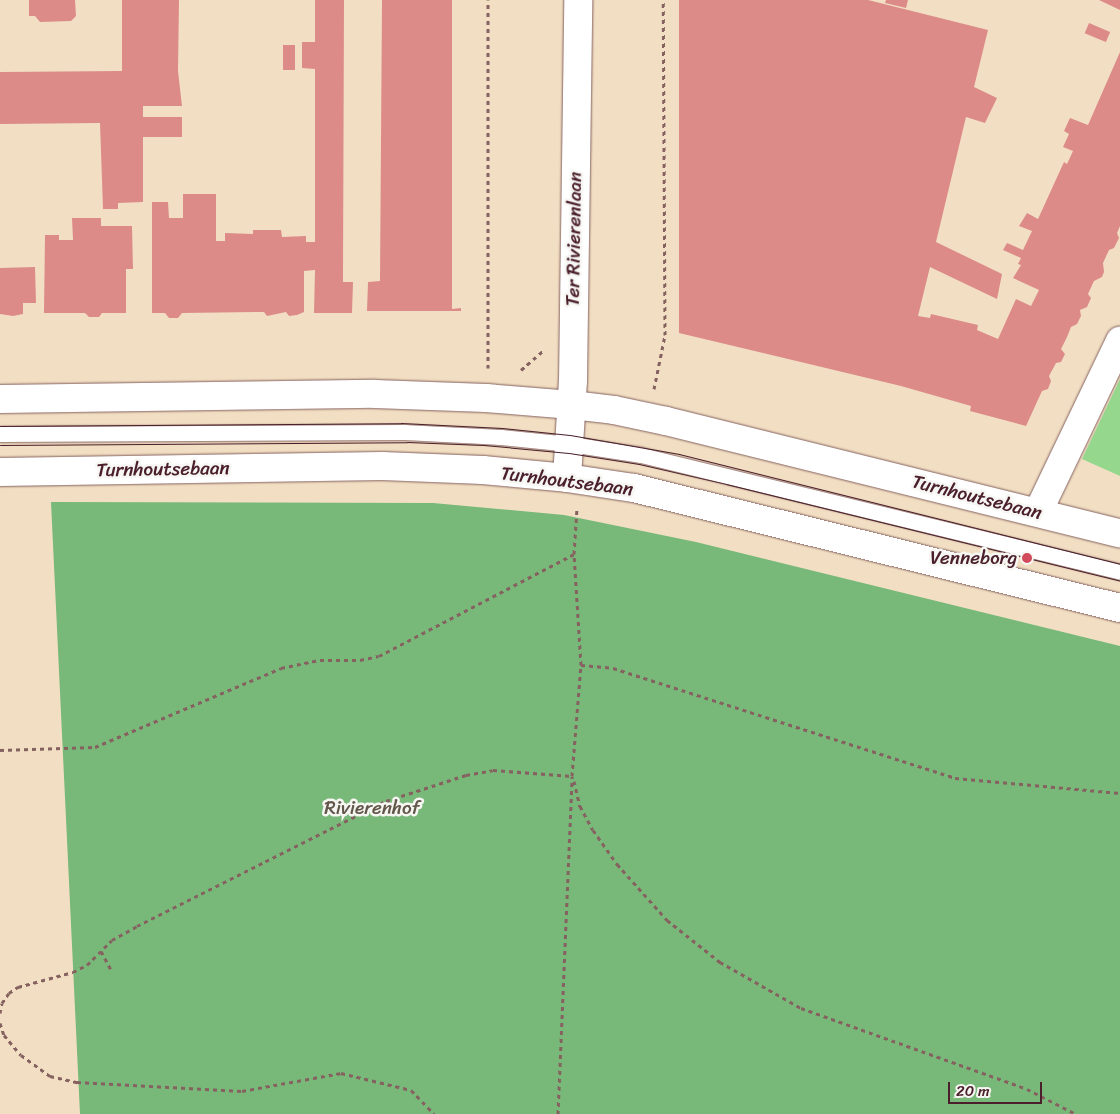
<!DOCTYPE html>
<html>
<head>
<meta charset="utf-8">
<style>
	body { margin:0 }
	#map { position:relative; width:1120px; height:1114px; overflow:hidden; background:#f2dfc3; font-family:Sriracha,sans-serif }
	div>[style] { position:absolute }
	.green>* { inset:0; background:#96d78e }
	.forest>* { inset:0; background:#78b879 }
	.building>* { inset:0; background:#dc8b89; transform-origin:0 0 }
	.path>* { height:3px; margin-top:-1.5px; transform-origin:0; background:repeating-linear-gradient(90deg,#856260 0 4px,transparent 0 8px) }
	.roads { filter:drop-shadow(0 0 1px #856260) drop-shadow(0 0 1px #856260) }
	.lane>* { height:15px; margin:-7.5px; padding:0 7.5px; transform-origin:7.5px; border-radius:7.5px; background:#fff }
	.street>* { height:28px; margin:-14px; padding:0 14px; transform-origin:14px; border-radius:14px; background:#fff }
	.secondary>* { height:28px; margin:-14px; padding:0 14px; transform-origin:14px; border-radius:14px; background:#fff }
	.tram>* { height:1px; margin:-0.5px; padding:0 0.5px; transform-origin:0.5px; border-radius:0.5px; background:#4a1f2b }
	.dots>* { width:14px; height:14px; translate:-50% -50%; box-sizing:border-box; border:2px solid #f6f6f2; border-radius:50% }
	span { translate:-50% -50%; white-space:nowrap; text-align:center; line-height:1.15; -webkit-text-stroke:5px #f6f6f2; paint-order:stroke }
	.street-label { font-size:19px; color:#4a1f2b }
	.poi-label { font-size:19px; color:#4a1f2b }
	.right { translate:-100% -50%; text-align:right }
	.park-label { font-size:19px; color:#615649 }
	.scale { position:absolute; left:948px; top:1082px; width:94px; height:22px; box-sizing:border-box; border:2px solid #4a1f2b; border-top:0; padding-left:6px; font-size:15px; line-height:18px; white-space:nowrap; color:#4a1f2b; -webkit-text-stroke:4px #f6f6f2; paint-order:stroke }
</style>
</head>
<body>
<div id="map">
	<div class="green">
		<div style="clip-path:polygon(1120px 379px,1120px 476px,1082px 459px)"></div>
	</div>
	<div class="forest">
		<div style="clip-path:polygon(51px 502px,433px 503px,564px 515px,696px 542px,1120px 646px,1120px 1114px,80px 1114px)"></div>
	</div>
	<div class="building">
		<div style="clip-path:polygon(29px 0,75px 0,76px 16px,71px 21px,40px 22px,35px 16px,29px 16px)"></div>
		<div style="clip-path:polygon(122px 0,179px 0,178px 71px,182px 106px,143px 106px,143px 117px,182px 117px,182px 137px,143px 137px,143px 202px,118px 203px,118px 209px,103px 209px,100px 123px,0 124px,0 72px,122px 71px)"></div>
		<div style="clip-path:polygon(315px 0,344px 0,343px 282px,353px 282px,352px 313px,314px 313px,315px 270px,304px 271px,304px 312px,297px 315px,289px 316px,286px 312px,267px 316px,264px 312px,182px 313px,178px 318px,169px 318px,165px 313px,152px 313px,152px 202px,168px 202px,169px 218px,183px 218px,183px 194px,216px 194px,216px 241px,225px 241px,225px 233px,253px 234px,253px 230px,281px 230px,282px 237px,306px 236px,306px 242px,315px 242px,315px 69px,302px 68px,302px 42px,315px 42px)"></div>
		<div style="clip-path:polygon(382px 0,452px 0,452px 309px,461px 308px,461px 311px,367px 311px,368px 282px,380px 281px)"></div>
		<div style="clip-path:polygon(679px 0,868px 0,988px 30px,974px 87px,997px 98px,985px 123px,966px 117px,936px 242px,1002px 274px,997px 299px,930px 267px,918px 316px,930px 318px,931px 314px,978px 325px,977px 330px,998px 339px,1016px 299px,1031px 306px,1039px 290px,1013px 278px,1021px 265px,1018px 264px,1021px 258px,1003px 250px,1007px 243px,1023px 250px,1032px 231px,1019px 226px,1027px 213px,1038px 219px,1064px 162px,1067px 164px,1073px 151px,1063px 147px,1069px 134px,1064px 131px,1070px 118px,1088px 125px,1120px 52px,1120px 226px,1117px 233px,1119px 238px,1114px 248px,1109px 250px,1103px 263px,1104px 272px,1102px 277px,1094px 281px,1088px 294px,1091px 298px,1087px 307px,1080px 310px,1081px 316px,1077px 324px,1071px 327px,1067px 337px,1061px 349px,1065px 354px,1061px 362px,1056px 363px,1049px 376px,1051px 381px,1048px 389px,1042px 391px,1026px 426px,970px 411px,971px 406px,901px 386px,679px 333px)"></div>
		<div style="clip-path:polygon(886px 0,908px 0,906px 8px,885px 3px)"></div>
		<div style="clip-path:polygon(1099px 0,1120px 0,1120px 10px)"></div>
		<div style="left:1089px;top:23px;width:23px;height:11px;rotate:23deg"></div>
		<div style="left:283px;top:45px;width:12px;height:25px"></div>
		<div style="clip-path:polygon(72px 218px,101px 218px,101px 226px,132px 226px,133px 269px,126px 269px,126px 313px,102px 313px,99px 317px,89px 317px,85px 313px,44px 313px,45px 235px,59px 235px,59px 240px,73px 240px)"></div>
		<div style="clip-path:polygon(35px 267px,36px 303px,23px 303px,23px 314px,13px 316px,0 314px,0 268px)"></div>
	</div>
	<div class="path">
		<div style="left:488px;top:368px;width:368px;rotate:-90deg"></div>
		<div style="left:521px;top:370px;width:29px;rotate:-41deg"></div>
		<div style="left:654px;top:389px;width:55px;rotate:-78.5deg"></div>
		<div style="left:665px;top:335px;width:335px;rotate:-90.3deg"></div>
		<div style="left:581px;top:665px;width:32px;rotate:5deg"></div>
		<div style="left:613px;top:668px;width:359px;rotate:17.8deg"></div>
		<div style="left:955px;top:778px;width:166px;rotate:5.2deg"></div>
		<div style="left:0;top:750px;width:95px;rotate:-1.8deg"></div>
		<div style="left:95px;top:747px;width:202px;rotate:-23deg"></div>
		<div style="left:281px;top:668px;width:40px;rotate:-12deg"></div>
		<div style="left:320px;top:660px;width:40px"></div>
		<div style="left:360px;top:660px;width:19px;rotate:-12deg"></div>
		<div style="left:379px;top:656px;width:220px;rotate:-27.6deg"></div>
		<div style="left:574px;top:781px;width:26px;rotate:77deg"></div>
		<div style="left:580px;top:806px;width:27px;rotate:62deg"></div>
		<div style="left:593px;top:830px;width:42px;rotate:54.8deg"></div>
		<div style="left:617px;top:864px;width:75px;rotate:48.2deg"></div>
		<div style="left:667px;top:920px;width:68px;rotate:38.4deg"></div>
		<div style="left:720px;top:962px;width:93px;rotate:29.6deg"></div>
		<div style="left:801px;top:1008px;width:240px;rotate:19.7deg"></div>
		<div style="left:1027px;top:1089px;width:55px;rotate:27deg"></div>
		<div style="left:101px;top:951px;width:21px;rotate:62deg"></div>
		<div style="left:0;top:1013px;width:10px;rotate:-79deg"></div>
		<div style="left:2px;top:1003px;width:12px;rotate:-55deg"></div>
		<div style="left:9px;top:993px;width:11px;rotate:-34deg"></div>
		<div style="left:18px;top:987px;width:57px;rotate:-15.3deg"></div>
		<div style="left:73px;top:972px;width:16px;rotate:-27deg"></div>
		<div style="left:87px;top:965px;width:35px;rotate:-45deg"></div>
		<div style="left:112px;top:940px;width:29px;rotate:-29deg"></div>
		<div style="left:137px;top:926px;width:279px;rotate:-26.7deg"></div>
		<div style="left:386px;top:801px;width:84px;rotate:-18deg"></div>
		<div style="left:466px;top:775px;width:27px;rotate:-10deg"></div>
		<div style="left:493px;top:770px;width:79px;rotate:4.3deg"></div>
		<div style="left:0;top:1023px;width:13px;rotate:72deg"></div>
		<div style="left:4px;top:1035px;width:26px;rotate:50deg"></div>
		<div style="left:21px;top:1055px;width:36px;rotate:36deg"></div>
		<div style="left:50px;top:1076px;width:28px;rotate:13deg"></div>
		<div style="left:77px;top:1082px;width:165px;rotate:3.1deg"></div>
		<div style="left:242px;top:1091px;width:101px;rotate:-10.3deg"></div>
		<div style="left:341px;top:1073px;width:72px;rotate:13.7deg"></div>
		<div style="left:411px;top:1090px;width:33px;rotate:46deg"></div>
		<div style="left:558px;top:1114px;width:338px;rotate:-87.6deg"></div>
		<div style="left:572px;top:776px;width:111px;rotate:-85.4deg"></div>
		<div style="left:581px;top:665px;width:111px;rotate:-93.6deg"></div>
		<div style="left:574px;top:554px;width:46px;rotate:-86.3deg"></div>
	</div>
	<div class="roads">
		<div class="lane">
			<div style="left:0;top:434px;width:404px;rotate:-0.3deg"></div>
			<div style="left:404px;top:432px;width:97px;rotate:3deg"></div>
			<div style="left:501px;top:437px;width:69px;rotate:5.8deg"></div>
			<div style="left:570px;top:444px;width:72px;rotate:8.8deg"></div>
			<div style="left:641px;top:455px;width:493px;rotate:13.7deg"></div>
		</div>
		<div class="street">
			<div style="left:567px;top:478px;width:97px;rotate:-86.5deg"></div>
			<div style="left:573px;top:381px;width:381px;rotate:-89.2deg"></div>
			<div style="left:1038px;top:512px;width:190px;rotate:-64.4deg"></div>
		</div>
		<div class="secondary">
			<div style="left:0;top:399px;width:375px;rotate:-0.8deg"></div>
			<div style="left:375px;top:394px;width:111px;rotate:2.1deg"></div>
			<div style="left:486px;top:398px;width:86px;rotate:4.7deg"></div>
			<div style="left:572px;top:405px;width:42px;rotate:6.8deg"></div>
			<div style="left:614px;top:410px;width:53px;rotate:11.9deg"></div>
			<div style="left:666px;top:421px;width:468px;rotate:13.9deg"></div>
			<div style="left:0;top:472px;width:382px;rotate:-0.9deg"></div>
			<div style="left:382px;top:466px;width:101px;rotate:2.3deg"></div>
			<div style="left:483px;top:470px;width:84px;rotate:5.4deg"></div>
			<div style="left:567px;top:478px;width:68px;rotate:8.5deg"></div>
			<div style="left:634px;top:488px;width:501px;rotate:13.87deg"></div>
		</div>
	</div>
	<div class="tram">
		<div style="left:0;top:426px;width:401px;rotate:-0.4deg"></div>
		<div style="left:401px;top:423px;width:101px;rotate:2.8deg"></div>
		<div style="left:502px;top:428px;width:68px;rotate:5.9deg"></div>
		<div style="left:570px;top:435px;width:111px;rotate:9.9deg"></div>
		<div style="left:679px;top:454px;width:455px;rotate:14deg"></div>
		<div style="left:0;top:445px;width:407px;rotate:-0.4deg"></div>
		<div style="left:407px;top:442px;width:77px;rotate:2.2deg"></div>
		<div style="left:484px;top:445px;width:85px;rotate:5.4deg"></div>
		<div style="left:569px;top:453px;width:71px;rotate:8.9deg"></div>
		<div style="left:639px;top:464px;width:89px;rotate:12.9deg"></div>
		<div style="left:726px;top:484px;width:406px;rotate:13.8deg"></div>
	</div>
	<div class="dots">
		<div style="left:1027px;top:558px;background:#d1495b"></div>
	</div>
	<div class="street-label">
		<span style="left:574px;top:239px;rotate:-89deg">Ter Rivierenlaan</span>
		<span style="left:163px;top:469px;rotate:-1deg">Turnhoutsebaan</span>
		<span style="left:567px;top:481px;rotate:7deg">Turnhoutsebaan</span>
		<span style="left:977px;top:497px;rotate:14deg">Turnhoutsebaan</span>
	</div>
	<div class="poi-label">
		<span class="right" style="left:1017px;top:558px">Venneborg</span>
	</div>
	<div class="park-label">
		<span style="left:372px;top:808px">Rivierenhof</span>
	</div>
	<div class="scale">20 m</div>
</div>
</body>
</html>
